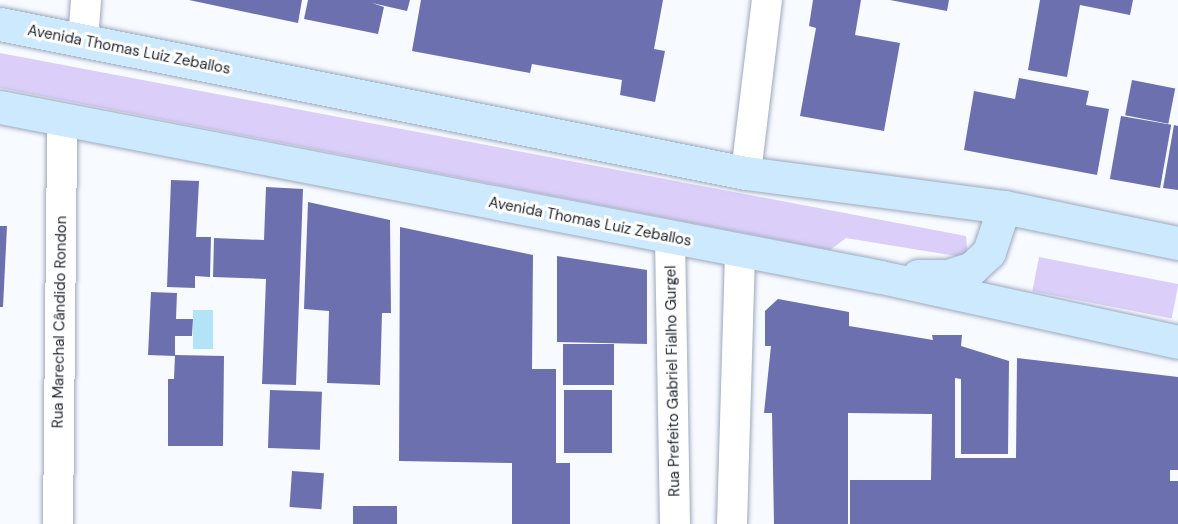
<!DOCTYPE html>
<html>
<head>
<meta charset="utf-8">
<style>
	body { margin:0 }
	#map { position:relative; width:1178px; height:524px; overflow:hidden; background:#f7faff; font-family:"DM Sans",sans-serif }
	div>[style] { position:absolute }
	.green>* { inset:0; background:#dbcff9; transform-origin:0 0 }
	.water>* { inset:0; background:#b2e3f6; transform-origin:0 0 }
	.building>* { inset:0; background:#6c70ae; transform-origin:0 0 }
	.roads { filter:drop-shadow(0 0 2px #9ca8bd) drop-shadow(0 0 2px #9ca8bd) }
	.street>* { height:30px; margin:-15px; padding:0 15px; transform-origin:15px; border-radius:15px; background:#fff }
	.secondary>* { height:33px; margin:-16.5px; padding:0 16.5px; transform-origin:16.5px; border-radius:16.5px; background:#cce9fe }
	span { translate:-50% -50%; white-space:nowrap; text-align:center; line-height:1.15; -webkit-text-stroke:6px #fff; paint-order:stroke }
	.street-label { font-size:15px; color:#1e232b }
</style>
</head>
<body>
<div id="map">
	<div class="green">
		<div style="clip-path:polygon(0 53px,966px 236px,968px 258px,846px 238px,830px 250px,0 88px)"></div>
		<div style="left:1039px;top:257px;width:142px;height:35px;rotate:11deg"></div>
	</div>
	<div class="water">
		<div style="left:193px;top:310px;width:20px;height:39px"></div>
	</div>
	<div class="building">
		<div style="clip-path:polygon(189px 0,302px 0,298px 23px)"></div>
		<div style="clip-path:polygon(308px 0,410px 0,407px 11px,372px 3px,384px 7px,378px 34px,304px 19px)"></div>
		<div style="clip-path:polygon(421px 0,663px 0,654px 49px,665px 51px,655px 102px,620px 95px,622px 80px,532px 64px,530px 73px,412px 51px)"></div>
		<div style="clip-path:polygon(813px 0,861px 0,855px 35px,900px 43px,884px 131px,800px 116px,816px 28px,809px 26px)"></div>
		<div style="clip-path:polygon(890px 0,949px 0,947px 11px)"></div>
		<div style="clip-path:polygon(1040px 0,1133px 0,1130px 15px,1080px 5px,1067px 77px,1028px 70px)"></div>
		<div style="clip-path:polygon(1019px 78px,1089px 91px,1086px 105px,1109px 109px,1097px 175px,964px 150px,974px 91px,1015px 99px)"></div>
		<div style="left:1132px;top:80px;width:44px;height:36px;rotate:11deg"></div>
		<div style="left:1121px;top:116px;width:51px;height:64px;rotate:10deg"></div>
		<div style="clip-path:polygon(1174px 125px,1178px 126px,1178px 190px,1163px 188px)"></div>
		<div style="clip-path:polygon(171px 180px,199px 181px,196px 237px,211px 237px,210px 277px,195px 276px,195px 288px,167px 287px)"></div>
		<div style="clip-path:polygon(266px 187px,303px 189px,296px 385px,262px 384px,266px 279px,213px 277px,214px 238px,264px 240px)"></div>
		<div style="clip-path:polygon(308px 202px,390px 220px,391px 313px,382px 313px,380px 385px,327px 383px,329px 311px,304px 309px)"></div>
		<div style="clip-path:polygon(0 226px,7px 226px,3px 307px,0 307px)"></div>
		<div style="clip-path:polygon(400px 227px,533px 255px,532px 369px,556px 369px,556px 463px,570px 463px,570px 524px,512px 524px,512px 463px,399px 461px)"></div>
		<div style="clip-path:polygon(557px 256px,647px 270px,647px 344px,557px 342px)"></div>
		<div style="clip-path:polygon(151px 292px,177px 293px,176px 319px,193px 319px,192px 336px,175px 336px,175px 356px,148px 355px)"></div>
		<div style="clip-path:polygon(778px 299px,849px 312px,849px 326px,933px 340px,932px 335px,962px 335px,961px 346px,1009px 361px,1008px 454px,961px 454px,961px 379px,955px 378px,955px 458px,1016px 458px,1017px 358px,1178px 377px,1178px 470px,1170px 470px,1170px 481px,1178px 481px,1178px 524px,850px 524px,850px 480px,931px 480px,932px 414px,848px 413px,848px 524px,774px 524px,772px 413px,764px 413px,771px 346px,765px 346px,765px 311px)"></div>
		<div style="left:563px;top:344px;width:51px;height:41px"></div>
		<div style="clip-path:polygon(175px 355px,224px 356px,223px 446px,168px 446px,168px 379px,174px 379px)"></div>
		<div style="left:270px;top:390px;width:52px;height:58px;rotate:2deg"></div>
		<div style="left:564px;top:390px;width:48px;height:63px"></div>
		<div style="left:292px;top:471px;width:32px;height:36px;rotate:4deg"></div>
		<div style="left:353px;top:506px;width:44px;height:18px"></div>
	</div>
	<div class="roads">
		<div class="street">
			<div style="left:83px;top:41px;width:41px;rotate:-85.8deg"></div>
			<div style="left:746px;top:173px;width:174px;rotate:-83.1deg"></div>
			<div style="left:670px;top:238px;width:286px;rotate:89deg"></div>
			<div style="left:58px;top:524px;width:404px;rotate:-89.4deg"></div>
			<div style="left:732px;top:524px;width:274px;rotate:-88.3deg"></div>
		</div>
		<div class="secondary">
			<div style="left:0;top:24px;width:761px;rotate:11.3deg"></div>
			<div style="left:746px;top:173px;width:260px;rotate:7.5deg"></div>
			<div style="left:1004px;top:207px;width:178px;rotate:11.7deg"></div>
			<div style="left:0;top:107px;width:897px;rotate:10.92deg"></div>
			<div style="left:881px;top:277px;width:304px;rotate:12.3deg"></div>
			<div style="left:918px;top:276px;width:30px"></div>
			<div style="left:948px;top:276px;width:25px;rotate:-18deg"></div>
			<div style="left:972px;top:268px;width:23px;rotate:-43deg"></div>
			<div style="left:989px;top:252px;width:47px;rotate:-71.6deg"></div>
		</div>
	</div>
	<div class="street-label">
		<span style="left:129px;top:50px;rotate:11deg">Avenida Thomas Luiz Zeballos</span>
		<span style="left:590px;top:222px;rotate:11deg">Avenida Thomas Luiz Zeballos</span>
		<span style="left:60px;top:322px;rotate:-89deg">Rua Marechal Cândido Rondon</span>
		<span style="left:673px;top:381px;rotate:-91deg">Rua Prefeito Gabriel Fialho Gurgel</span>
	</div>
</div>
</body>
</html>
